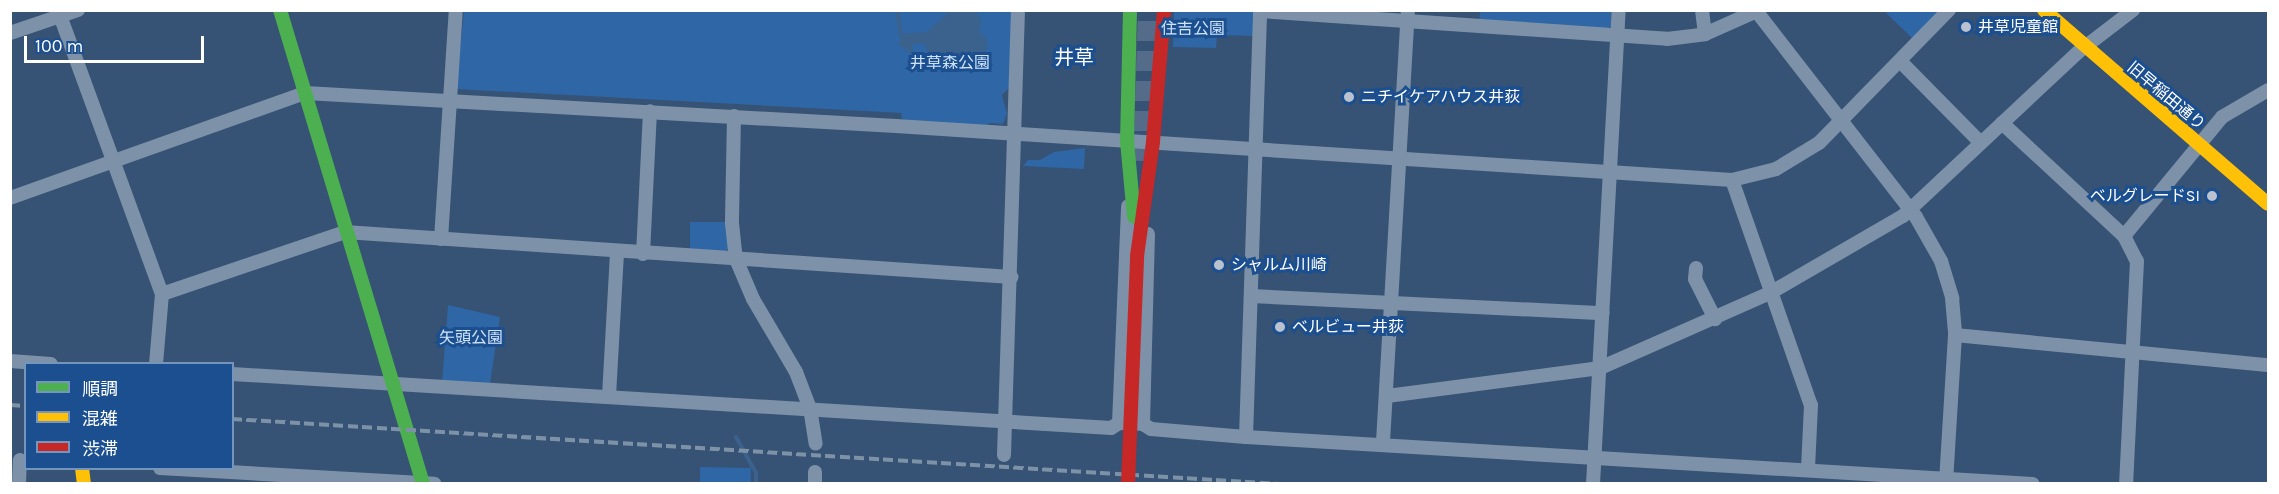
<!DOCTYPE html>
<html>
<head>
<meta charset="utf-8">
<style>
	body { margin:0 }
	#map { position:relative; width:2279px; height:494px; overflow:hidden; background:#365274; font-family:Karla,"Noto Sans JP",sans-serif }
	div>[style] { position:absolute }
	.green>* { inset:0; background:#2f66a5; transform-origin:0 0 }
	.water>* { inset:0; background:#3b618d }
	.stream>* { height:4px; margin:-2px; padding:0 2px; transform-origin:2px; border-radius:2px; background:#3b618d }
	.primary-tunnel>* { height:20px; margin-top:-10px; transform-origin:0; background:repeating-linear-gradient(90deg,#546c89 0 20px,transparent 0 30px) }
	.street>* { height:14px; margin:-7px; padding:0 7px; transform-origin:7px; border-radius:7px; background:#7d92a8 }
	.fast>* { height:14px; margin:-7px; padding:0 7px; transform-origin:7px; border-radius:7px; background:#4caf50 }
	.slow>* { height:14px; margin:-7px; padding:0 7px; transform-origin:7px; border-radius:7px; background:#ffc107 }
	.jam>* { height:14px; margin:-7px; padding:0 7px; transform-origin:7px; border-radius:7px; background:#c62828 }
	.rail>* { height:4px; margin-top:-2px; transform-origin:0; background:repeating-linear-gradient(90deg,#7e92a7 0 10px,transparent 0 14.5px) }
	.jam-bridge>* { height:14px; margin:-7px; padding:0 7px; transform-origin:7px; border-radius:7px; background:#c62828 }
	.dots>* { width:16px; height:16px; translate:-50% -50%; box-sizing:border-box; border:3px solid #1b4f8f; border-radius:50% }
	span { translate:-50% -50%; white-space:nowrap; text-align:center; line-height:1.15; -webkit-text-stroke:6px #1b4f8f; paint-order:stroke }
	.poi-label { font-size:16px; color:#fff }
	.left { translate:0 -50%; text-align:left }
	.right { translate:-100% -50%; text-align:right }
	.park-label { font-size:16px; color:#cfe3fa }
	.street-label { font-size:16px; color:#fff }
	.quarter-label { font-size:20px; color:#fff }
	.frame { position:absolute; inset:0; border:12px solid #fff; pointer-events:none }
	.legend { position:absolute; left:24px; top:362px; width:210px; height:108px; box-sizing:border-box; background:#1b4f8f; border:2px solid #7695bc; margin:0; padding:8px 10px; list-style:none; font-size:18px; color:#fff }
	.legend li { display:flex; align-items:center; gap:12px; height:30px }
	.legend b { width:30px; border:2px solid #7695bc }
	.scale { position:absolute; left:24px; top:36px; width:180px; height:27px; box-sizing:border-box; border:3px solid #fff; border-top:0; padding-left:8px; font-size:18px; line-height:21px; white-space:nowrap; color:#fff; -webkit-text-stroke:4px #1b4f8f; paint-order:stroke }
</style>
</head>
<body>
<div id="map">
	<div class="green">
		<div style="clip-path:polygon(464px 11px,1012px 11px,1011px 86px,1002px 95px,1007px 114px,1003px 124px,989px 123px,986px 130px,967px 130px,949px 122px,940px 126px,902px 119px,901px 113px,456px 89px)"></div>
		<div style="clip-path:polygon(1174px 11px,1254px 11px,1254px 36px,1217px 35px,1216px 48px,1173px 47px)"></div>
		<div style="clip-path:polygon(1480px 11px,1611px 11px,1611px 26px,1606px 30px,1479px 21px)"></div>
		<div style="clip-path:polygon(1884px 11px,1943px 11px,1914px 40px)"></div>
		<div style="clip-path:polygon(1085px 148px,1084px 169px,1023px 166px,1028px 160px,1040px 160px,1054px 152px)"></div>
		<div style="clip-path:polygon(690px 222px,726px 222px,728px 248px,724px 254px,690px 252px)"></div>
		<div style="clip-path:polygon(448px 305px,500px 317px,490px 384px,442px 382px)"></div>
		<div style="left:700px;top:467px;width:51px;height:16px;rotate:1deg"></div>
	</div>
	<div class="water">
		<div style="clip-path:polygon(975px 10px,981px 20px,979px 32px,987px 39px,985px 61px,978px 64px,940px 52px,928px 54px,925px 44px,912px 44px,913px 55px,899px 45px,901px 34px,927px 32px,950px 11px)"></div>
	</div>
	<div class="stream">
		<div style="left:897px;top:10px;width:24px;rotate:81deg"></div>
		<div style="left:736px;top:437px;width:41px;rotate:60.9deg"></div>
		<div style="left:756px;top:473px;width:11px;rotate:90deg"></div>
	</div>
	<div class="primary-tunnel">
		<div style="left:1143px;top:161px;width:151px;rotate:-88.1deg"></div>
	</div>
	<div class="street">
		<div style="left:58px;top:10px;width:302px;rotate:69.9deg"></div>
		<div style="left:162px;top:294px;width:70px;rotate:94.9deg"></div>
		<div style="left:1702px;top:10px;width:24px;rotate:83deg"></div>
		<div style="left:1260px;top:11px;width:408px;rotate:3.9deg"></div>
		<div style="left:1667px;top:39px;width:38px;rotate:-7deg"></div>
		<div style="left:1705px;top:34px;width:59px;rotate:-24deg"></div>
		<div style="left:1757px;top:12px;width:259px;rotate:52.2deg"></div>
		<div style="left:1916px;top:217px;width:51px;rotate:60.4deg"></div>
		<div style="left:1941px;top:261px;width:39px;rotate:73deg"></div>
		<div style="left:1952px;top:298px;width:37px;rotate:85deg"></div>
		<div style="left:1955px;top:335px;width:149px;rotate:93.5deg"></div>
		<div style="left:10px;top:33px;width:72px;rotate:-18.7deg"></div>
		<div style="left:1900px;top:61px;width:115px;rotate:45.4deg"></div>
		<div style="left:734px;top:116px;width:107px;rotate:91.1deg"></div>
		<div style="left:732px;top:223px;width:36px;rotate:84deg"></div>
		<div style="left:736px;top:259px;width:43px;rotate:67deg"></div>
		<div style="left:753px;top:299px;width:85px;rotate:59.5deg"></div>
		<div style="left:796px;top:372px;width:39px;rotate:69deg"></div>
		<div style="left:810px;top:408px;width:36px;rotate:81deg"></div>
		<div style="left:2002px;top:123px;width:166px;rotate:42.8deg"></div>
		<div style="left:2124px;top:236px;width:28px;rotate:63deg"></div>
		<div style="left:2137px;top:261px;width:223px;rotate:92.8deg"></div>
		<div style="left:1732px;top:180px;width:238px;rotate:70.7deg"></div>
		<div style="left:1811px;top:405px;width:63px;rotate:92.7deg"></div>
		<div style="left:10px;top:198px;width:313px;rotate:-19.6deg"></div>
		<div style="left:305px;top:93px;width:592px;rotate:3.2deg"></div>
		<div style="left:896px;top:126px;width:838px;rotate:3.7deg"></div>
		<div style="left:1732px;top:180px;width:45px;rotate:-14deg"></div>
		<div style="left:1776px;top:169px;width:50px;rotate:-31.2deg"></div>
		<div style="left:1819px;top:143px;width:186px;rotate:-45.7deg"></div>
		<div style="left:2124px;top:236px;width:154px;rotate:-50.5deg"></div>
		<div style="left:2222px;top:117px;width:53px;rotate:-30.4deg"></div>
		<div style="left:441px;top:239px;width:229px;rotate:-86.3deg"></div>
		<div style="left:643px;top:254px;width:143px;rotate:-87.2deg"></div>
		<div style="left:1696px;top:268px;width:11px;rotate:95deg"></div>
		<div style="left:1695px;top:279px;width:45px;rotate:63.4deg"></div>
		<div style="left:162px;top:294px;width:193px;rotate:-18.7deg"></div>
		<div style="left:345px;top:232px;width:668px;rotate:3.87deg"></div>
		<div style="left:1251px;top:296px;width:352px;rotate:2.8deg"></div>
		<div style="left:1955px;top:335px;width:314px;rotate:5.5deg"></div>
		<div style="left:10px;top:361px;width:41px;rotate:4.2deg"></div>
		<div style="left:232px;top:374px;width:881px;rotate:3.52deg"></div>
		<div style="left:1111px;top:428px;width:9px;rotate:-32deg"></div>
		<div style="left:1119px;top:423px;width:24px;rotate:2deg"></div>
		<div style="left:1143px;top:424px;width:9px;rotate:32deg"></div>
		<div style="left:1151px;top:429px;width:95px;rotate:4.8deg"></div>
		<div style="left:1246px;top:437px;width:788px;rotate:3.42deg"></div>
		<div style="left:609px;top:396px;width:144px;rotate:-86.8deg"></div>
		<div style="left:1387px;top:396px;width:215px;rotate:-7.5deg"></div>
		<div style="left:1600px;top:368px;width:186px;rotate:-23.8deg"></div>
		<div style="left:1770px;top:293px;width:154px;rotate:-30.1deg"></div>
		<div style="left:1903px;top:216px;width:238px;rotate:-43.1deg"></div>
		<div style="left:2077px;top:53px;width:71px;rotate:-37.5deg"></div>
		<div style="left:1119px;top:423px;width:217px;rotate:-87.6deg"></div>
		<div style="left:1143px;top:424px;width:190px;rotate:-88.5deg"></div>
		<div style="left:1246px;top:437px;width:427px;rotate:-88.1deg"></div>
		<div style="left:1383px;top:442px;width:433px;rotate:-86.7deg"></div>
		<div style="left:1004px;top:455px;width:445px;rotate:-88.2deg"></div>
		<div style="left:160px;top:468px;width:275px;rotate:3.3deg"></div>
		<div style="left:815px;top:472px;width:12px;rotate:90deg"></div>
		<div style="left:19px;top:484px;width:24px;rotate:-88deg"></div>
		<div style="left:1593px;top:484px;width:475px;rotate:-86.9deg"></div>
	</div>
	<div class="fast">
		<div style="left:280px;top:10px;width:495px;rotate:73.2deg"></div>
		<div style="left:1130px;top:10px;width:131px;rotate:91.3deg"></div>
		<div style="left:1127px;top:141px;width:76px;rotate:84.7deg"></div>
	</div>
	<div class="slow">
		<div style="left:2044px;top:10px;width:296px;rotate:40.9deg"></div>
		<div style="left:82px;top:468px;width:16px;rotate:83deg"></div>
	</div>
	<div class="jam">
		<div style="left:1137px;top:256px;width:115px;rotate:-82deg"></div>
		<div style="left:1153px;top:142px;width:132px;rotate:-85.2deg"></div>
	</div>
	<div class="rail">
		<div style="left:10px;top:405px;width:16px;rotate:4deg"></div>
		<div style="left:232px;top:419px;width:1050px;rotate:3.55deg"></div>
	</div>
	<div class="jam-bridge">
		<div style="left:1128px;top:484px;width:228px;rotate:-87.7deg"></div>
	</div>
	<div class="dots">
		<div style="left:1966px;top:27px;background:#b9c2ce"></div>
		<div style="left:1349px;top:97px;background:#b9c2ce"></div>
		<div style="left:2212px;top:196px;background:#b9c2ce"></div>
		<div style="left:1219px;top:265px;background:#b9c2ce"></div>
		<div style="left:1280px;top:327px;background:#b9c2ce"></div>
	</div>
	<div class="poi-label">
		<span class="left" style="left:1978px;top:27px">井草児童館</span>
		<span class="left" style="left:1361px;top:97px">ニチイケアハウス井荻</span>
		<span class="right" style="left:2200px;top:196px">ベルグレードSI</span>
		<span class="left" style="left:1231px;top:265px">シャルム川崎</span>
		<span class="left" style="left:1292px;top:327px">ベルビュー井荻</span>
	</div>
	<div class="park-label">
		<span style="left:1193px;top:29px">住吉公園</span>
		<span style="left:950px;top:63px">井草森公園</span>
		<span style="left:471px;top:338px">矢頭公園</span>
	</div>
	<div class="street-label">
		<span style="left:2166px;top:96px;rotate:40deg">旧早稲田通り</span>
	</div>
	<div class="quarter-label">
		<span style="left:1074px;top:57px">井草</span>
	</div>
	<div class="frame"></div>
	<ul class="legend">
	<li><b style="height:8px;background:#4caf50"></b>順調</li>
	<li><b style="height:8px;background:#ffc107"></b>混雑</li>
	<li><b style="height:8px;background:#c62828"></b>渋滞</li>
	</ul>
	<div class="scale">100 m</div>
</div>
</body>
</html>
